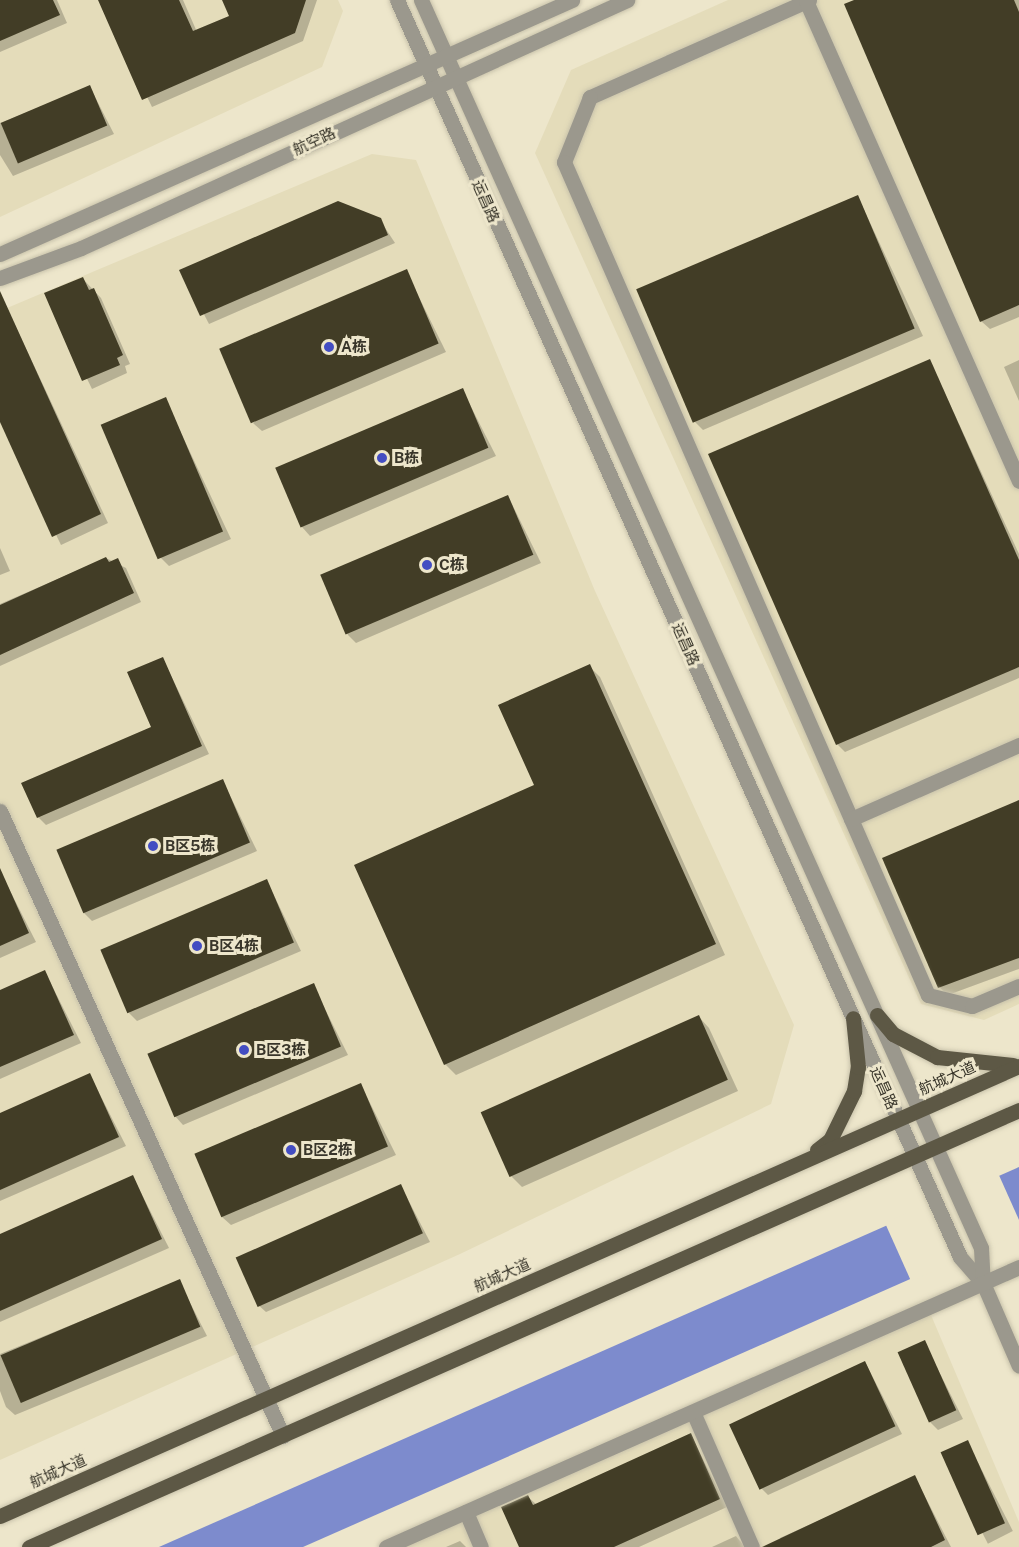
<!DOCTYPE html>
<html>
<head>
<meta charset="utf-8">
<style>
	body { margin:0 }
	#map { position:relative; width:1019px; height:1547px; overflow:hidden; background:#ede6cb; font-family:"Public Sans","Noto Sans SC",sans-serif }
	div>[style] { position:absolute }
	.built>* { inset:0; background:#e4dcba }
	.water>* { inset:0; background:#7d8bcd }
	.pier>* { inset:0; background:#ede6cb }
	.shadow>* { inset:0; background:#0003; transform-origin:0 0 }
	.building>* { inset:0; background:#423d26; transform-origin:0 0 }
	.roads { filter:drop-shadow(0 0 2px #c9c3ab) drop-shadow(0 0 2px #c9c3ab) }
	.minor>* { height:15px; margin:-7.5px; padding:0 7.5px; transform-origin:7.5px; border-radius:7.5px; background:#9b988d }
	.major>* { height:15px; margin:-7.5px; padding:0 7.5px; transform-origin:7.5px; border-radius:7.5px; background:#5d5845 }
	.dots>* { width:16px; height:16px; translate:-50% -50%; box-sizing:border-box; border:3px solid #ede6cb; border-radius:50% }
	span { translate:-50% -50%; white-space:nowrap; text-align:center; line-height:1.15; -webkit-text-stroke:6px #ede6cb; paint-order:stroke }
	.street-label { font-size:15px; color:#38352a }
	.poi-label { font-size:15px; color:#38352a; font-weight:700 }
	.left { translate:0 -50%; text-align:left }
</style>
</head>
<body>
<div id="map">
	<div class="built">
		<div style="clip-path:polygon(0 0,338px 0,343px 11px,322px 67px,0 217px)"></div>
		<div style="clip-path:polygon(728px 0,1019px 0,1019px 1004px,984px 1020px,921px 1004px,535px 153px,571px 70px)"></div>
		<div style="clip-path:polygon(372px 154px,416px 160px,595px 591px,794px 1025px,771px 1104px,460px 1254px,0 1460px,0 311px)"></div>
		<div style="clip-path:polygon(928px 1308px,1019px 1522px,1019px 1547px,386px 1547px)"></div>
	</div>
	<div class="water">
		<div style="clip-path:polygon(1019px 1167px,1019px 1231px,303px 1547px,159px 1547px)"></div>
	</div>
	<div class="pier">
		<div style="clip-path:polygon(998px 1173px,1019px 1220px,1019px 1234px,911px 1281px,885px 1223px)"></div>
	</div>
	<div class="shadow">
		<div style="clip-path:polygon(0 0,57px 0,67px 23px,0 52px)"></div>
		<div style="clip-path:polygon(100px 0,183px 0,197px 32px,231px 17px,223px 0,317px 0,303px 41px,152px 107px)"></div>
		<div style="clip-path:polygon(857px 0,1019px 0,1019px 317px,990px 329px,981px 321px)"></div>
		<div style="clip-path:polygon(90px 87px,114px 134px,13px 176px,0 155px,0 123px)"></div>
		<div style="clip-path:polygon(858px 197px,923px 336px,703px 430px,695px 422px)"></div>
		<div style="clip-path:polygon(380px 220px,395px 243px,209px 324px,181px 270px)"></div>
		<div style="clip-path:polygon(406px 271px,446px 352px,262px 431px,253px 423px)"></div>
		<div style="clip-path:polygon(83px 279px,101px 298px,130px 364px,125px 366px,127px 373px,92px 389px,46px 294px)"></div>
		<div style="clip-path:polygon(6px 306px,108px 523px,61px 545px,0 418px,0 308px)"></div>
		<div style="clip-path:polygon(1019px 360px,1019px 401px,1004px 367px)"></div>
		<div style="clip-path:polygon(930px 361px,1019px 554px,1019px 678px,845px 752px,837px 744px)"></div>
		<div style="clip-path:polygon(462px 389px,496px 456px,310px 536px,302px 527px,277px 469px)"></div>
		<div style="clip-path:polygon(165px 399px,231px 539px,169px 566px,161px 558px)"></div>
		<div style="clip-path:polygon(508px 496px,541px 563px,356px 643px,348px 635px,322px 576px)"></div>
		<div style="clip-path:polygon(0 548px,10px 571px,0 575px)"></div>
		<div style="clip-path:polygon(106px 558px,126px 568px,141px 602px,0 666px,0 604px)"></div>
		<div style="clip-path:polygon(163px 659px,209px 754px,46px 825px,38px 817px,153px 727px)"></div>
		<div style="clip-path:polygon(589px 666px,600px 677px,725px 955px,456px 1075px,445px 1064px,356px 866px,536px 786px)"></div>
		<div style="clip-path:polygon(223px 781px,257px 851px,92px 921px,84px 913px)"></div>
		<div style="clip-path:polygon(1019px 801px,1019px 969px,948px 995px,939px 987px)"></div>
		<div style="clip-path:polygon(0 871px,36px 942px,0 958px)"></div>
		<div style="clip-path:polygon(267px 881px,301px 951px,137px 1021px,129px 1013px)"></div>
		<div style="clip-path:polygon(45px 972px,81px 1043px,0 1079px,0 992px)"></div>
		<div style="clip-path:polygon(313px 985px,348px 1055px,183px 1125px,175px 1116px)"></div>
		<div style="clip-path:polygon(699px 1017px,709px 1028px,738px 1091px,522px 1187px,511px 1176px)"></div>
		<div style="clip-path:polygon(90px 1075px,126px 1146px,0 1201px,0 1114px)"></div>
		<div style="clip-path:polygon(361px 1085px,396px 1155px,231px 1225px,222px 1217px)"></div>
		<div style="clip-path:polygon(133px 1177px,169px 1248px,0 1322px,0 1235px)"></div>
		<div style="clip-path:polygon(401px 1186px,430px 1242px,266px 1312px,257px 1304px)"></div>
		<div style="clip-path:polygon(179px 1281px,207px 1336px,15px 1415px,6px 1407px,0 1391px,0 1354px)"></div>
		<div style="clip-path:polygon(924px 1342px,963px 1419px,938px 1430px,930px 1422px)"></div>
		<div style="clip-path:polygon(865px 1362px,902px 1434px,768px 1495px,760px 1487px)"></div>
		<div style="clip-path:polygon(691px 1435px,727px 1507px,639px 1547px,520px 1547px,528px 1497px,537px 1505px)"></div>
		<div style="left:967px;top:1441px;width:101px;height:28px;rotate:63deg"></div>
		<div style="clip-path:polygon(915px 1477px,951px 1547px,784px 1547px,780px 1538px)"></div>
		<div style="clip-path:polygon(736px 1536px,745px 1547px,712px 1547px)"></div>
		<div style="clip-path:polygon(460px 1541px,466px 1547px,446px 1547px)"></div>
	</div>
	<div class="building">
		<div style="clip-path:polygon(0 0,53px 0,60px 15px,0 41px)"></div>
		<div style="clip-path:polygon(98px 0,179px 0,193px 31px,229px 16px,222px 0,306px 0,295px 33px,142px 100px)"></div>
		<div style="clip-path:polygon(854px 0,1014px 0,1019px 12px,1019px 305px,980px 322px,844px 4px)"></div>
		<div style="left:90px;top:85px;width:44px;height:97px;rotate:67deg"></div>
		<div style="left:858px;top:195px;width:145px;height:241px;rotate:67deg"></div>
		<div style="clip-path:polygon(338px 201px,381px 218px,388px 235px,200px 316px,179px 270px)"></div>
		<div style="left:407px;top:269px;width:81px;height:204px;rotate:67deg"></div>
		<div style="clip-path:polygon(83px 277px,89px 290px,94px 288px,123px 355px,117px 358px,120px 365px,82px 381px,44px 293px)"></div>
		<div style="clip-path:polygon(0 291px,101px 514px,52px 537px,0 422px)"></div>
		<div style="clip-path:polygon(930px 359px,1019px 560px,1019px 667px,836px 745px,708px 454px)"></div>
		<div style="left:463px;top:388px;width:65px;height:204px;rotate:67deg"></div>
		<div style="left:166px;top:397px;width:146px;height:71px;rotate:67deg"></div>
		<div style="left:508px;top:495px;width:65px;height:204px;rotate:67deg"></div>
		<div style="clip-path:polygon(106px 557px,109px 562px,118px 558px,134px 593px,0 655px,0 605px)"></div>
		<div style="clip-path:polygon(163px 657px,202px 746px,37px 818px,21px 783px,151px 727px,127px 672px)"></div>
		<div style="clip-path:polygon(590px 664px,716px 944px,444px 1065px,354px 865px,534px 785px,498px 705px)"></div>
		<div style="left:223px;top:779px;width:69px;height:181px;rotate:67deg"></div>
		<div style="clip-path:polygon(1019px 800px,1019px 958px,938px 988px,882px 858px)"></div>
		<div style="clip-path:polygon(0 868px,29px 933px,0 946px)"></div>
		<div style="left:267px;top:879px;width:69px;height:181px;rotate:67deg"></div>
		<div style="clip-path:polygon(45px 970px,74px 1035px,0 1067px,0 990px)"></div>
		<div style="left:314px;top:983px;width:69px;height:181px;rotate:67deg"></div>
		<div style="left:699px;top:1015px;width:71px;height:239px;rotate:66deg"></div>
		<div style="clip-path:polygon(90px 1073px,119px 1137px,0 1190px,0 1113px)"></div>
		<div style="left:361px;top:1083px;width:69px;height:181px;rotate:67deg"></div>
		<div style="clip-path:polygon(133px 1175px,162px 1239px,0 1311px,0 1234px)"></div>
		<div style="left:401px;top:1184px;width:54px;height:181px;rotate:66deg"></div>
		<div style="left:180px;top:1279px;width:52px;height:195px;rotate:67deg"></div>
		<div style="left:925px;top:1340px;width:77px;height:30px;rotate:66deg"></div>
		<div style="left:865px;top:1361px;width:72px;height:150px;rotate:65deg"></div>
		<div style="clip-path:polygon(691px 1433px,720px 1499px,614px 1547px,519px 1547px,501px 1507px,528px 1495px,533px 1505px)"></div>
		<div style="left:968px;top:1440px;width:91px;height:30px;rotate:66deg"></div>
		<div style="clip-path:polygon(915px 1475px,945px 1540px,931px 1547px,762px 1547px)"></div>
	</div>
	<div class="roads">
		<div class="minor">
			<div style="left:397px;top:0;width:1377px;rotate:65.87deg"></div>
			<div style="left:960px;top:1257px;width:35px;rotate:49deg"></div>
			<div style="left:421px;top:0;width:1368px;rotate:65.83deg"></div>
			<div style="left:981px;top:1248px;width:35px;rotate:87deg"></div>
			<div style="left:983px;top:1283px;width:90px;rotate:66.6deg"></div>
			<div style="left:809px;top:0;width:240px;rotate:156.1deg"></div>
			<div style="left:590px;top:97px;width:70px;rotate:111.8deg"></div>
			<div style="left:564px;top:162px;width:909px;rotate:66.4deg"></div>
			<div style="left:928px;top:995px;width:45px;rotate:14deg"></div>
			<div style="left:972px;top:1006px;width:51px;rotate:-23.1deg"></div>
			<div style="left:806px;top:1px;width:525px;rotate:66.07deg"></div>
			<div style="left:0;top:254px;width:626px;rotate:-23.94deg"></div>
			<div style="left:0;top:278px;width:86px;rotate:-20.3deg"></div>
			<div style="left:81px;top:248px;width:600px;rotate:-24.43deg"></div>
			<div style="left:0;top:811px;width:686px;rotate:65.64deg"></div>
			<div style="left:851px;top:819px;width:184px;rotate:-23.8deg"></div>
			<div style="left:693px;top:1412px;width:147px;rotate:66.4deg"></div>
			<div style="left:466px;top:1512px;width:38px;rotate:67deg"></div>
			<div style="left:386px;top:1547px;width:692px;rotate:-23.86deg"></div>
		</div>
		<div class="major">
			<div style="left:877px;top:1015px;width:25px;rotate:50deg"></div>
			<div style="left:893px;top:1034px;width:50px;rotate:27.6deg"></div>
			<div style="left:937px;top:1057px;width:76px;rotate:6deg"></div>
			<div style="left:817px;top:1150px;width:16px;rotate:-38deg"></div>
			<div style="left:830px;top:1140px;width:55px;rotate:-63.9deg"></div>
			<div style="left:854px;top:1091px;width:24px;rotate:-81deg"></div>
			<div style="left:858px;top:1067px;width:49px;rotate:-95.8deg"></div>
			<div style="left:0;top:1516px;width:1114px;rotate:-23.83deg"></div>
			<div style="left:29px;top:1547px;width:1082px;rotate:-23.82deg"></div>
		</div>
	</div>
	<div class="dots">
		<div style="left:329px;top:347px;background:#434dc2"></div>
		<div style="left:382px;top:458px;background:#434dc2"></div>
		<div style="left:427px;top:565px;background:#434dc2"></div>
		<div style="left:153px;top:846px;background:#434dc2"></div>
		<div style="left:197px;top:946px;background:#434dc2"></div>
		<div style="left:244px;top:1050px;background:#434dc2"></div>
		<div style="left:291px;top:1150px;background:#434dc2"></div>
	</div>
	<div class="street-label">
		<span style="left:314px;top:141px;rotate:-25deg">航空路</span>
		<span style="left:486px;top:201px;rotate:66deg">运昌路</span>
		<span style="left:686px;top:644px;rotate:66deg">运昌路</span>
		<span style="left:947px;top:1078px;rotate:-24deg">航城大道</span>
		<span style="left:884px;top:1088px;rotate:66deg">运昌路</span>
		<span style="left:502px;top:1275px;rotate:-24deg">航城大道</span>
		<span style="left:58px;top:1471px;rotate:-24deg">航城大道</span>
	</div>
	<div class="poi-label">
		<span class="left" style="left:341px;top:347px">A栋</span>
		<span class="left" style="left:394px;top:458px">B栋</span>
		<span class="left" style="left:439px;top:565px">C栋</span>
		<span class="left" style="left:165px;top:846px">B区5栋</span>
		<span class="left" style="left:209px;top:946px">B区4栋</span>
		<span class="left" style="left:256px;top:1050px">B区3栋</span>
		<span class="left" style="left:303px;top:1150px">B区2栋</span>
	</div>
</div>
</body>
</html>
